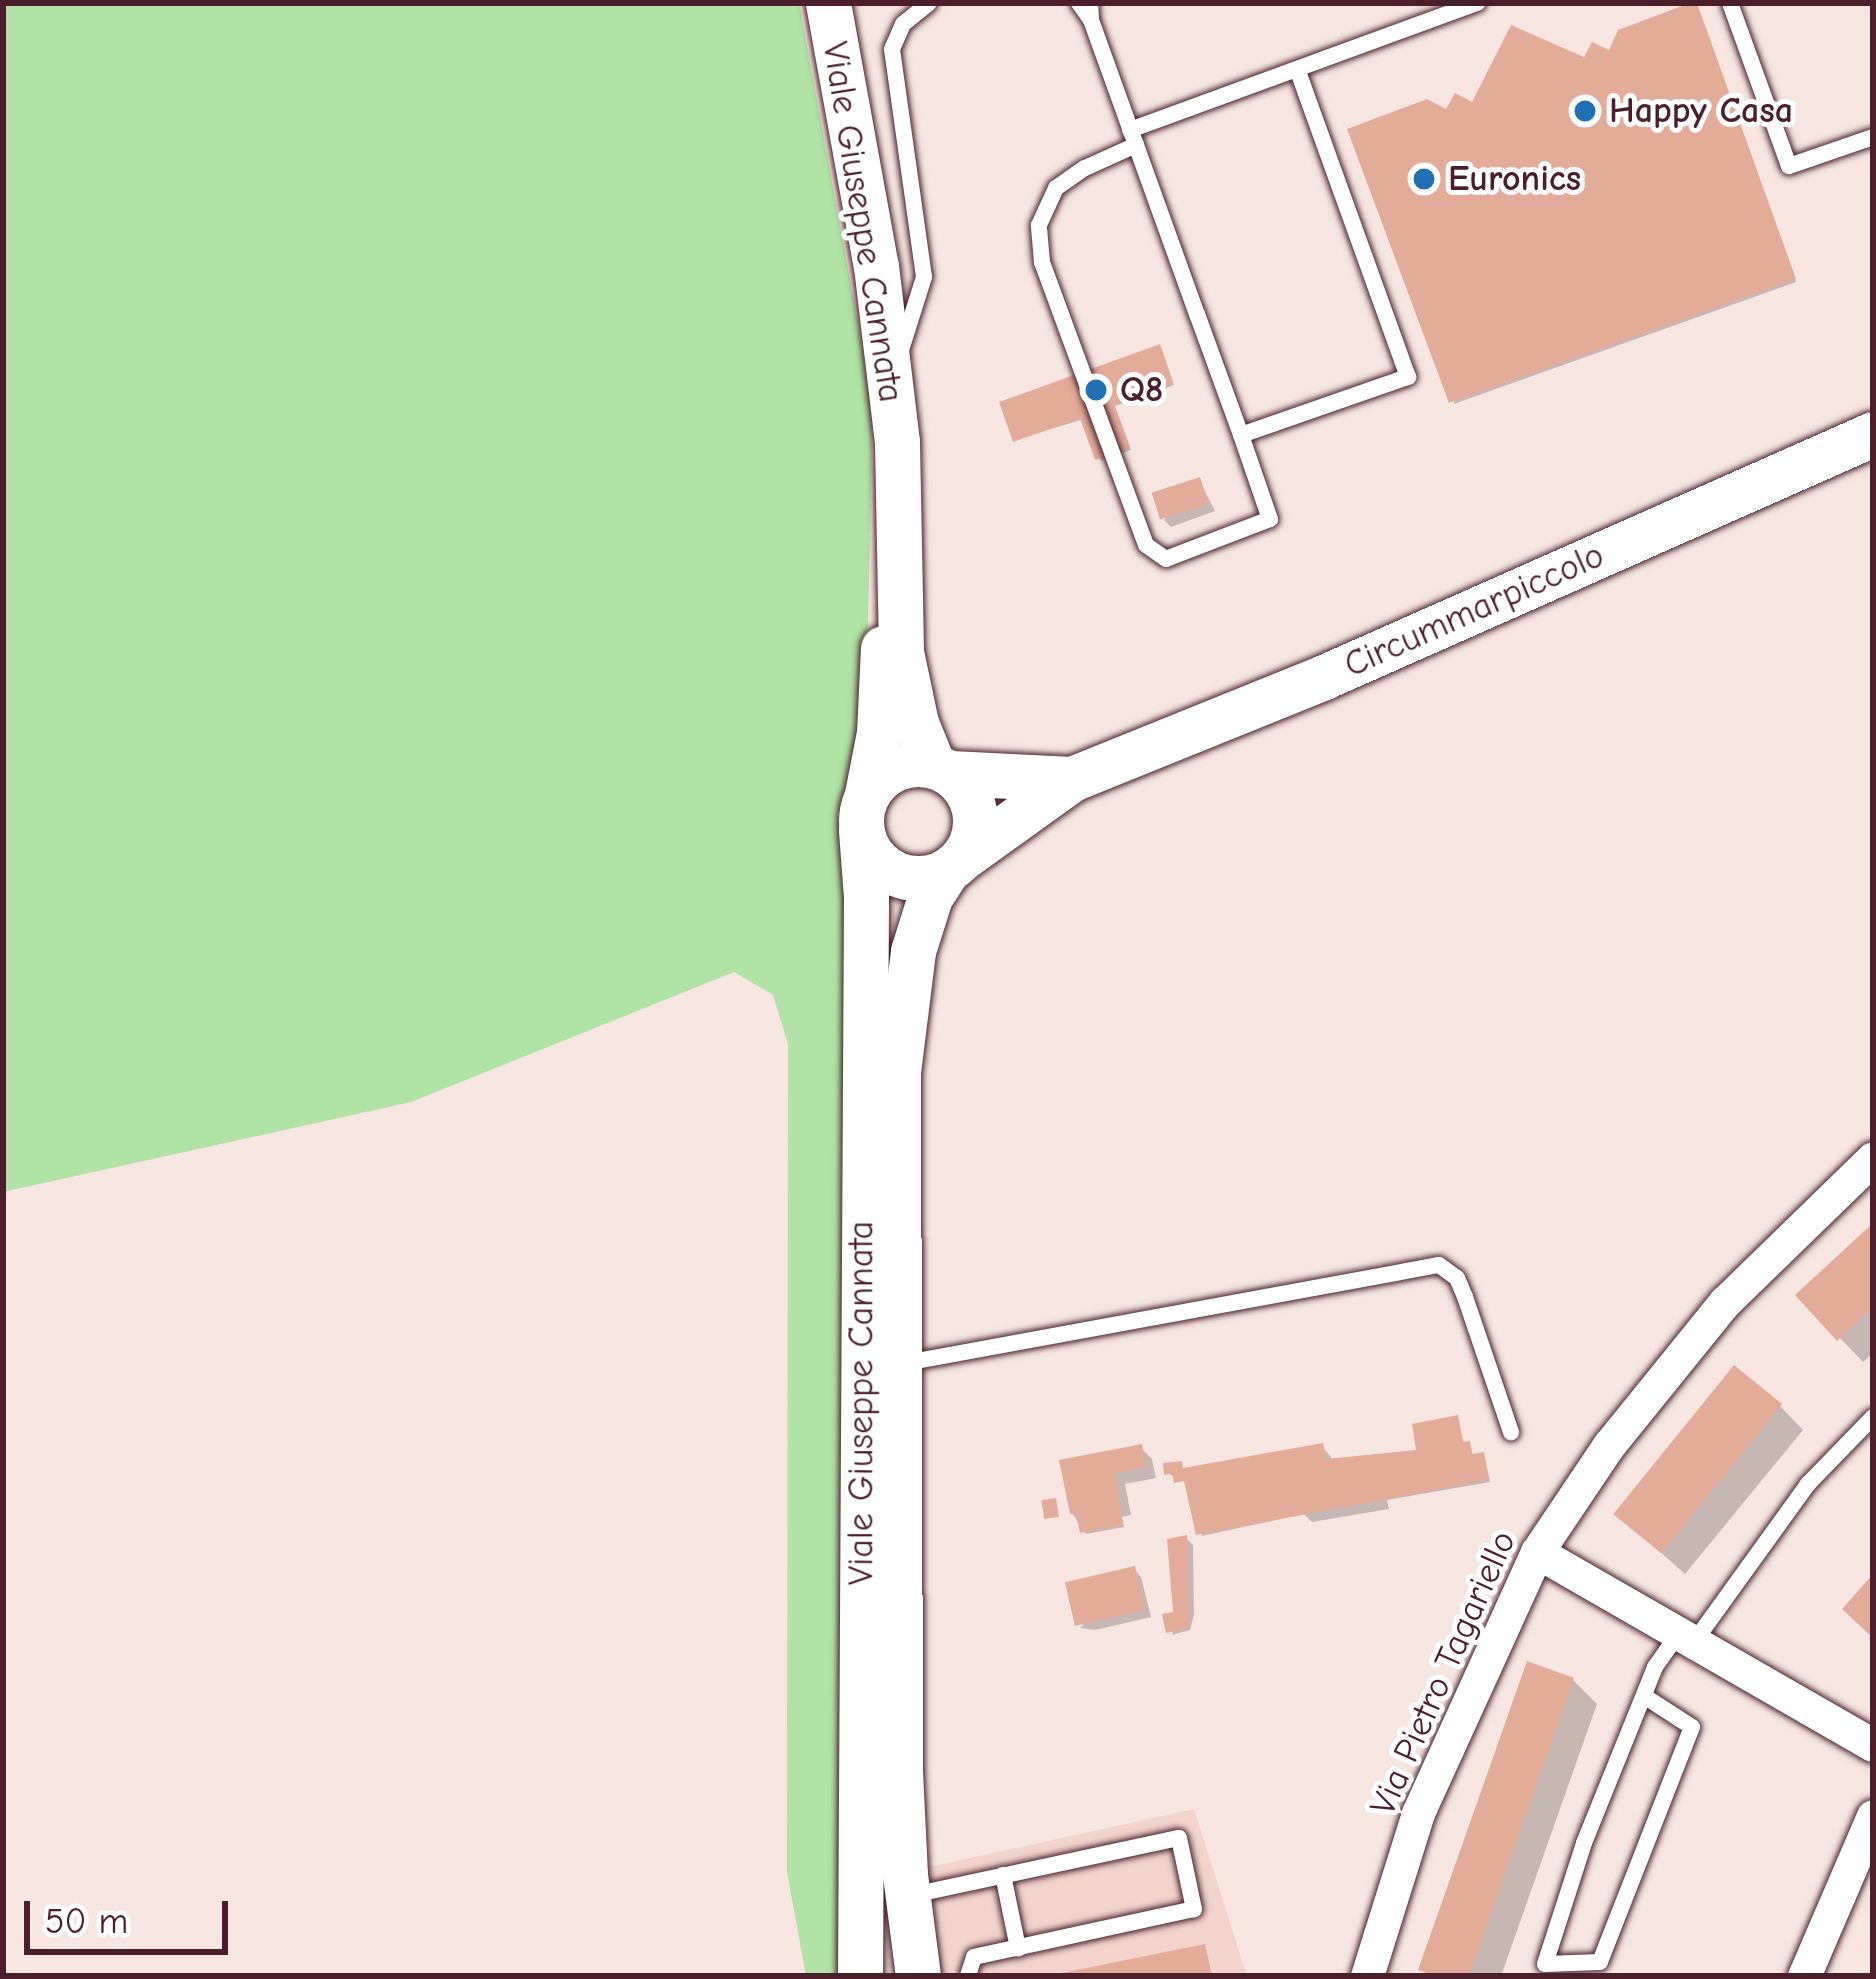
<!DOCTYPE html>
<html>
<head>
<meta charset="utf-8">
<style>
	body { margin:0 }
	#map { position:relative; width:1876px; height:1979px; overflow:hidden; background:#f7e6e0; font-family:"Comic Neue",sans-serif }
	div>[style] { position:absolute }
	.built>* { inset:0; background:#f1d5cb }
	.green>* { inset:0; background:#b0e3a5 }
	.shadow>* { inset:0; background:#0003 }
	.building>* { inset:0; background:#e3ac99; transform-origin:0 0 }
	.roads { filter:drop-shadow(0 0 3px #4a1f2b) drop-shadow(0 0 3px #4a1f2b) }
	.lane>* { height:16px; margin:-8px; padding:0 8px; transform-origin:8px; border-radius:8px; background:#fff }
	.street>* { height:33px; margin:-16.5px; padding:0 16.5px; transform-origin:16.5px; border-radius:16.5px; background:#fff }
	.secondary>* { height:45px; margin:-22.5px; padding:0 22.5px; transform-origin:22.5px; border-radius:22.5px; background:#fff }
	.secondary>.ring { margin:-22.5px; padding:0; box-sizing:content-box; background:none; border:45px solid #fff; border-radius:50% }
	.dots>* { width:33px; height:33px; translate:-50% -50%; box-sizing:border-box; border:6px solid #fff; border-radius:50% }
	span { translate:-50% -50%; white-space:nowrap; text-align:center; line-height:1.15; -webkit-text-stroke:10px #fff; paint-order:stroke }
	.poi-label { font-size:36px; color:#4a1f2b; font-weight:700 }
	.left { translate:0 -50%; text-align:left }
	.street-label { font-size:36px; color:#4a1f2b }
	.frame { position:absolute; inset:0; border:6px solid #4a1f2b; pointer-events:none }
	.scale { position:absolute; left:24px; top:1901px; width:204px; height:54px; box-sizing:border-box; border:6px solid #4a1f2b; border-top:0; padding-left:15px; font-size:36px; line-height:42px; white-space:nowrap; color:#4a1f2b; -webkit-text-stroke:9px #fff; paint-order:stroke }
</style>
</head>
<body>
<div id="map">
	<div class="built">
		<div style="clip-path:polygon(1194px 1809px,1247px 1976px,936px 1976px,925px 1868px)"></div>
	</div>
	<div class="green">
		<div style="clip-path:polygon(3px 3px,799px 3px,873px 405px,865px 747px,837px 816px,853px 909px,848px 1976px,806px 1976px,787px 1872px,788px 1044px,773px 995px,734px 972px,411px 1102px,3px 1192px)"></div>
	</div>
	<div class="shadow">
		<div style="clip-path:polygon(1696px 4px,1796px 282px,1454px 404px,1447px 114px,1611px 54px)"></div>
		<div style="clip-path:polygon(1162px 350px,1174px 385px,1115px 406px,1131px 450px,1101px 461px,1084px 419px,1015px 440px)"></div>
		<div style="clip-path:polygon(1199px 480px,1215px 511px,1171px 527px,1164px 520px)"></div>
		<div style="clip-path:polygon(1873px 1227px,1873px 1353px,1863px 1362px,1840px 1338px)"></div>
		<div style="clip-path:polygon(1780px 1406px,1803px 1430px,1685px 1574px,1616px 1513px)"></div>
		<div style="clip-path:polygon(1457px 1418px,1464px 1444px,1471px 1447px,1473px 1457px,1485px 1458px,1490px 1482px,1387px 1500px,1389px 1509px,1312px 1522px,1304px 1514px,1202px 1536px,1188px 1483px,1167px 1473px,1181px 1464px,1184px 1470px,1322px 1446px,1334px 1461px,1420px 1453px)"></div>
		<div style="clip-path:polygon(1141px 1448px,1152px 1459px,1156px 1478px,1125px 1484px,1131px 1515px,1122px 1517px,1124px 1527px,1086px 1534px,1072px 1513px)"></div>
		<div style="clip-path:polygon(1186px 1538px,1193px 1545px,1194px 1615px,1190px 1630px,1172px 1635px,1179px 1614px)"></div>
		<div style="clip-path:polygon(1134px 1569px,1141px 1577px,1151px 1617px,1095px 1630px,1080px 1628px)"></div>
		<div style="clip-path:polygon(1573px 1680px,1597px 1704px,1501px 1976px,1428px 1976px,1421px 1969px)"></div>
	</div>
	<div class="building">
		<div style="clip-path:polygon(1690px 3px,1697px 3px,1796px 279px,1449px 403px,1347px 129px,1427px 99px,1446px 109px,1455px 93px,1472px 102px,1511px 25px,1584px 57px,1592px 42px,1609px 50px,1618px 30px)"></div>
		<div style="clip-path:polygon(1160px 344px,1173px 383px,1114px 404px,1130px 448px,1095px 460px,1080px 418px,1013px 442px,999px 402px)"></div>
		<div style="left:1200px;top:477px;width:28px;height:51px;rotate:72deg"></div>
		<div style="clip-path:polygon(1873px 1223px,1873px 1307px,1837px 1341px,1795px 1295px)"></div>
		<div style="left:1734px;top:1365px;width:62px;height:192px;rotate:39deg"></div>
		<div style="clip-path:polygon(1458px 1415px,1463px 1442px,1470px 1441px,1472px 1454px,1484px 1452px,1489px 1480px,1196px 1535px,1184px 1481px,1174px 1483px,1172px 1473px,1164px 1475px,1163px 1463px,1182px 1461px,1183px 1468px,1323px 1443px,1326px 1459px,1416px 1450px,1412px 1424px)"></div>
		<div style="clip-path:polygon(1142px 1444px,1146px 1467px,1115px 1473px,1123px 1525px,1080px 1533px,1076px 1513px,1070px 1514px,1059px 1460px)"></div>
		<div style="left:1056px;top:1498px;width:19px;height:15px;rotate:81deg"></div>
		<div style="clip-path:polygon(1187px 1535px,1189px 1628px,1166px 1633px,1162px 1614px,1173px 1612px,1167px 1539px)"></div>
		<div style="left:1135px;top:1566px;width:45px;height:72px;rotate:77deg"></div>
		<div style="clip-path:polygon(1873px 1574px,1873px 1638px,1842px 1609px)"></div>
		<div style="clip-path:polygon(1527px 1661px,1574px 1678px,1469px 1976px,1435px 1976px,1418px 1970px)"></div>
		<div style="clip-path:polygon(1205px 1944px,1212px 1976px,1058px 1976px,1057px 1974px)"></div>
	</div>
	<div class="roads">
		<div class="lane">
			<div style="left:1079px;top:3px;width:21px;rotate:55deg"></div>
			<div style="left:1091px;top:20px;width:17px;rotate:-93deg"></div>
			<div style="left:1730px;top:3px;width:173px;rotate:70.1deg"></div>
			<div style="left:1789px;top:166px;width:89px;rotate:-19deg"></div>
			<div style="left:1091px;top:20px;width:133px;rotate:70.2deg"></div>
			<div style="left:1136px;top:145px;width:180px;rotate:70.2deg"></div>
			<div style="left:1197px;top:314px;width:129px;rotate:70deg"></div>
			<div style="left:1241px;top:435px;width:89px;rotate:71deg"></div>
			<div style="left:1270px;top:519px;width:111px;rotate:159deg"></div>
			<div style="left:1166px;top:559px;width:24px;rotate:-145deg"></div>
			<div style="left:1146px;top:545px;width:302px;rotate:-110.2deg"></div>
			<div style="left:1042px;top:262px;width:37px;rotate:-95deg"></div>
			<div style="left:1039px;top:225px;width:41px;rotate:-65.3deg"></div>
			<div style="left:1056px;top:188px;width:35px;rotate:-35deg"></div>
			<div style="left:1085px;top:168px;width:56px;rotate:-24.3deg"></div>
			<div style="left:1130px;top:130px;width:370px;rotate:-20.1deg"></div>
			<div style="left:901px;top:350px;width:77px;rotate:-72.5deg"></div>
			<div style="left:924px;top:277px;width:230px;rotate:-98deg"></div>
			<div style="left:892px;top:49px;width:27px;rotate:-66deg"></div>
			<div style="left:903px;top:24px;width:33px;rotate:-39deg"></div>
			<div style="left:1241px;top:435px;width:177px;rotate:-19.2deg"></div>
			<div style="left:1408px;top:377px;width:327px;rotate:-109.8deg"></div>
			<div style="left:900px;top:1364px;width:548px;rotate:-10.41deg"></div>
			<div style="left:1439px;top:1265px;width:22px;rotate:36deg"></div>
			<div style="left:1457px;top:1278px;width:21px;rotate:67deg"></div>
			<div style="left:1465px;top:1297px;width:143px;rotate:71.2deg"></div>
			<div style="left:1694px;top:1642px;width:195px;rotate:-54.2deg"></div>
			<div style="left:1808px;top:1484px;width:93px;rotate:-45.9deg"></div>
			<div style="left:1644px;top:1696px;width:57px;rotate:32.9deg"></div>
			<div style="left:1692px;top:1727px;width:252px;rotate:111.4deg"></div>
			<div style="left:1600px;top:1962px;width:55px;rotate:177.9deg"></div>
			<div style="left:1545px;top:1964px;width:127px;rotate:-72.1deg"></div>
			<div style="left:1584px;top:1843px;width:190px;rotate:-68deg"></div>
			<div style="left:1655px;top:1667px;width:42px;rotate:-54.8deg"></div>
			<div style="left:1003px;top:1875px;width:75px;rotate:78.4deg"></div>
			<div style="left:908px;top:1896px;width:277px;rotate:-12.1deg"></div>
			<div style="left:1179px;top:1838px;width:73px;rotate:78.1deg"></div>
			<div style="left:1194px;top:1909px;width:225px;rotate:167.7deg"></div>
			<div style="left:974px;top:1957px;width:20px;rotate:108deg"></div>
		</div>
		<div class="street">
			<div style="left:1537px;top:1552px;width:387px;rotate:29.9deg"></div>
			<div style="left:1367px;top:1976px;width:171px;rotate:-72.6deg"></div>
			<div style="left:1418px;top:1813px;width:287px;rotate:-65.5deg"></div>
			<div style="left:1537px;top:1552px;width:129px;rotate:-56.1deg"></div>
			<div style="left:1609px;top:1445px;width:184px;rotate:-51deg"></div>
			<div style="left:1725px;top:1302px;width:206px;rotate:-44.2deg"></div>
			<div style="left:1804px;top:1976px;width:174px;rotate:-66.7deg"></div>
		</div>
		<div class="secondary">
			<div style="left:828px;top:3px;width:267px;rotate:79.7deg"></div>
			<div style="left:876px;top:266px;width:177px;rotate:83.2deg"></div>
			<div style="left:897px;top:442px;width:210px;rotate:88.9deg"></div>
			<div style="left:901px;top:652px;width:73px;rotate:78.1deg"></div>
			<div style="left:916px;top:723px;width:45px;rotate:68deg"></div>
			<div class="ring" style="left:861px;top:764px;width:69px;height:69px"></div>
			<div style="left:950px;top:773px;width:122px;rotate:2.8deg"></div>
			<div style="left:867px;top:794px;width:62px;rotate:-78.9deg"></div>
			<div style="left:879px;top:733px;width:85px;rotate:-87.3deg"></div>
			<div style="left:962px;top:858px;width:135px;rotate:-35.7deg"></div>
			<div style="left:1072px;top:779px;width:272px;rotate:-22deg"></div>
			<div style="left:1324px;top:677px;width:600px;rotate:-23.88deg"></div>
			<div style="left:860px;top:1976px;width:1079px;rotate:-89.68deg"></div>
			<div style="left:866px;top:897px;width:67px;rotate:-94.3deg"></div>
			<div style="left:918px;top:1976px;width:103px;rotate:-97.3deg"></div>
			<div style="left:905px;top:1874px;width:103px;rotate:-92.8deg"></div>
			<div style="left:900px;top:1771px;width:699px;rotate:-90.16deg"></div>
			<div style="left:898px;top:1072px;width:122px;rotate:-82.9deg"></div>
			<div style="left:913px;top:951px;width:57px;rotate:-72.5deg"></div>
			<div style="left:930px;top:897px;width:31px;rotate:-57deg"></div>
		</div>
	</div>
	<div class="dots">
		<div style="left:1585px;top:111px;background:#1f6fb2"></div>
		<div style="left:1424px;top:179px;background:#1f6fb2"></div>
		<div style="left:1096px;top:390px;background:#1f6fb2"></div>
	</div>
	<div class="poi-label">
		<span class="left" style="left:1609px;top:111px">Happy Casa</span>
		<span class="left" style="left:1448px;top:179px">Euronics</span>
		<span class="left" style="left:1120px;top:390px">Q8</span>
	</div>
	<div class="street-label">
		<span style="left:863px;top:222px;rotate:81deg">Viale Giuseppe Cannata</span>
		<span style="left:1474px;top:610px;rotate:-24deg">Circummarpiccolo</span>
		<span style="left:861px;top:1403px;rotate:-90deg">Viale Giuseppe Cannata</span>
		<span style="left:1443px;top:1673px;rotate:-66deg">Via Pietro Tagariello</span>
	</div>
	<div class="frame"></div>
	<div class="scale">50 m</div>
</div>
</body>
</html>
